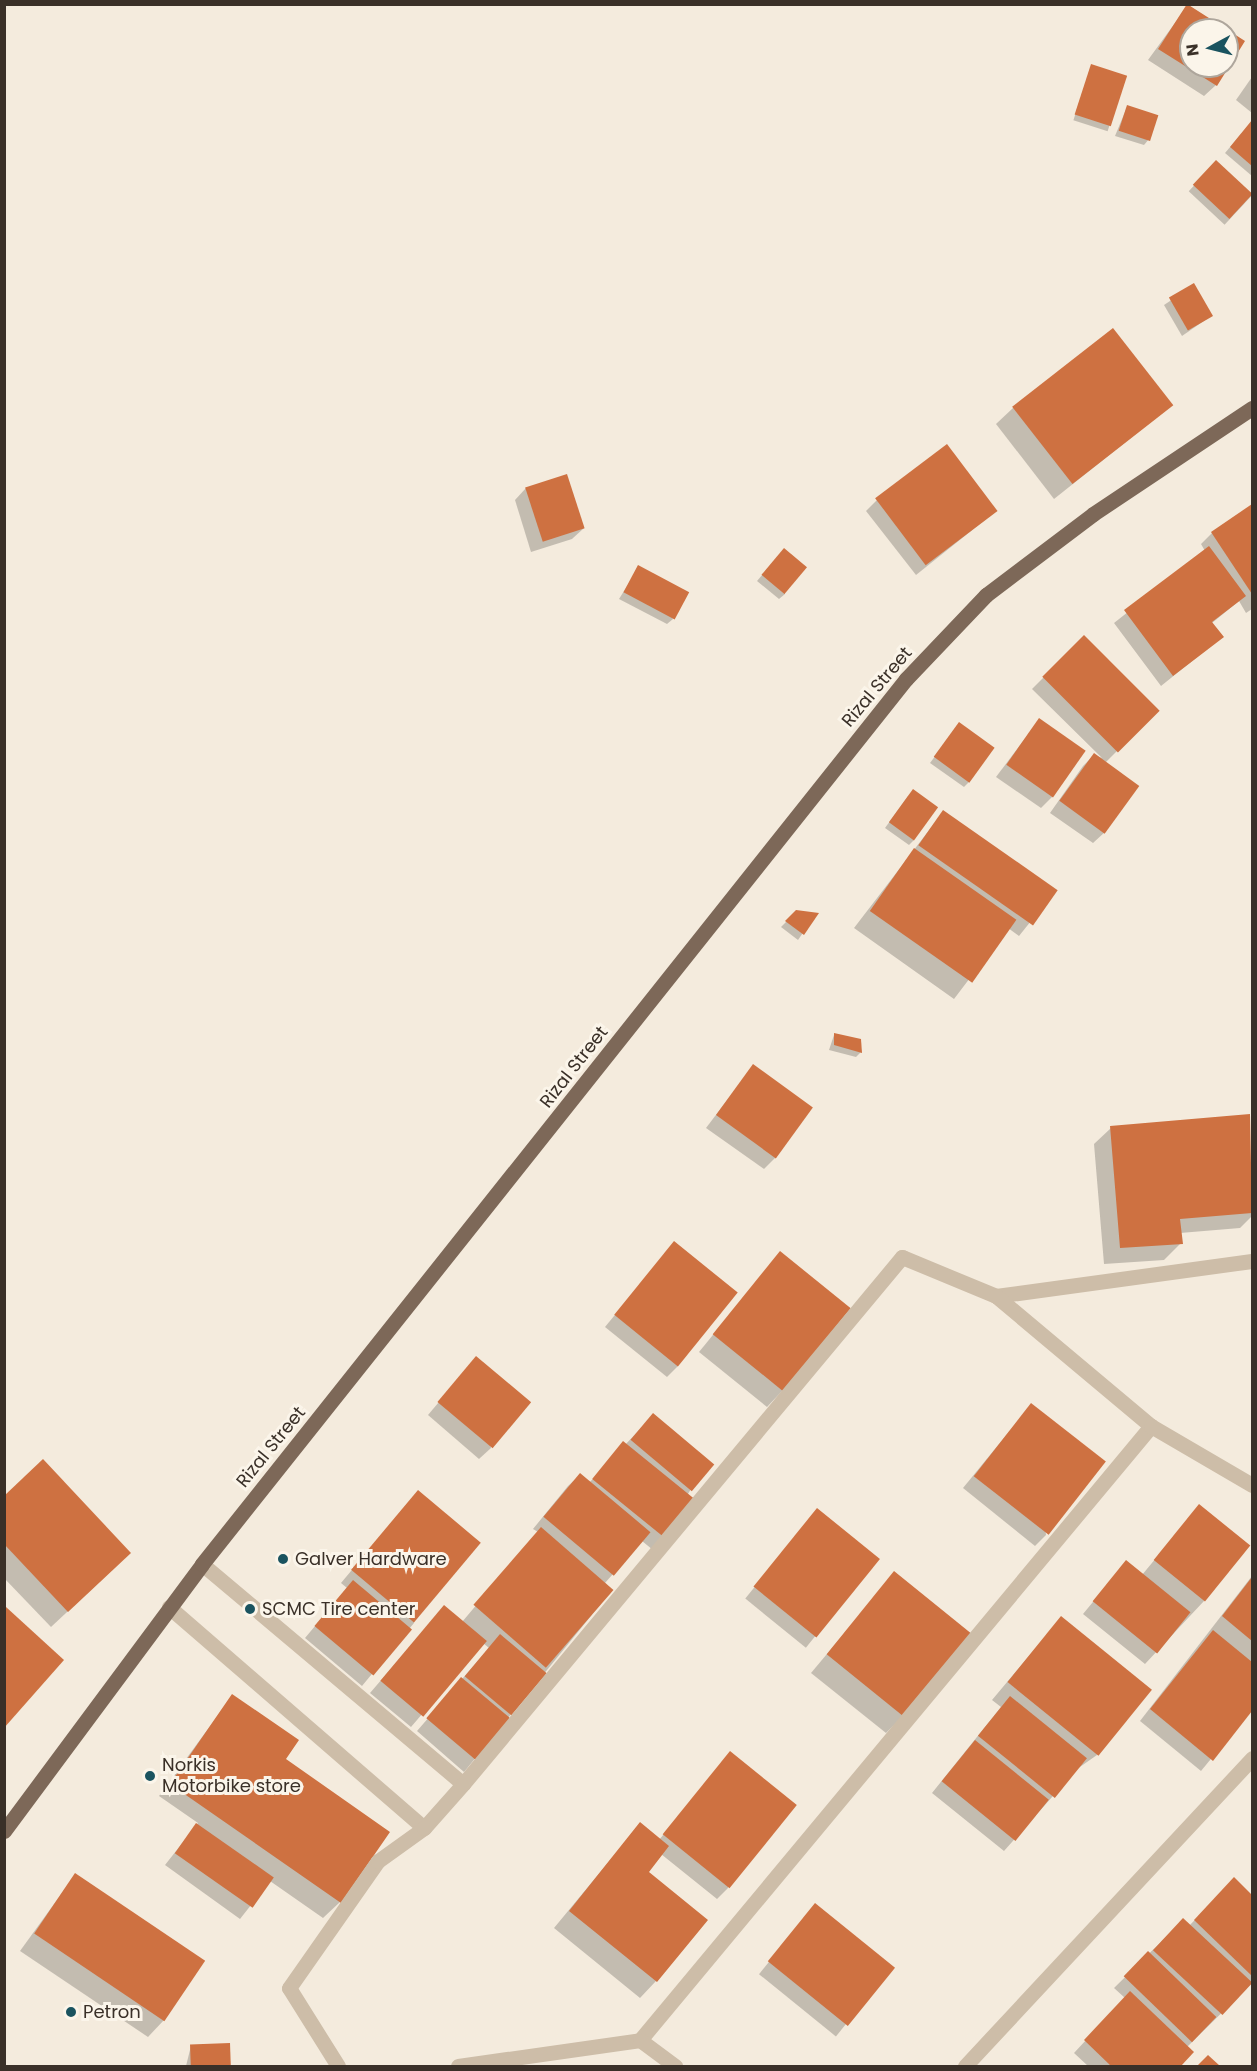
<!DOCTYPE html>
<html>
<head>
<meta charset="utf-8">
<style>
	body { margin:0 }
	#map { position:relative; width:1257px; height:2071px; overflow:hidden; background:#f4ebdd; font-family:Poppins,sans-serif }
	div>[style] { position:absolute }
	.shadow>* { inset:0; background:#0003; transform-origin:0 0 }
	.building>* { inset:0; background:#ce7141; transform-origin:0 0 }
	.street>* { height:15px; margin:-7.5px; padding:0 7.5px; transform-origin:7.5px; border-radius:7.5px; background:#cdbda8 }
	.primary>* { height:15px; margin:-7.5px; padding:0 7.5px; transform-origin:7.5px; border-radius:7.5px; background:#7d6858 }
	.dots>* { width:16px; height:16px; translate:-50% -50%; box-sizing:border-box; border:3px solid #fbf5ea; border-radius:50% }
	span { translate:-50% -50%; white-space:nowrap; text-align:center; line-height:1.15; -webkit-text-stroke:6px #fbf5ea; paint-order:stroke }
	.street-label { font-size:18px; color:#3a3028 }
	.poi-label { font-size:18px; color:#3a3028 }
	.left { translate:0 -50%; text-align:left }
	.frame { position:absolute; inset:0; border:6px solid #3a3028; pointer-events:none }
	.north { position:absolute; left:1179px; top:18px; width:60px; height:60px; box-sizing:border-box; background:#fbf5ea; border:2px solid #aea69c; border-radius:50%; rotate:263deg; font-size:16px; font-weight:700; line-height:24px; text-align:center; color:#3a3028 }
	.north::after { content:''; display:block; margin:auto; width:21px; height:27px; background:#1a535f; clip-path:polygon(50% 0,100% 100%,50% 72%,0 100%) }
</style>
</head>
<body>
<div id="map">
	<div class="shadow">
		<div style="clip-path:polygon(1188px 5px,1226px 30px,1191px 30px,1191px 66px,1227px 66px,1227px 31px,1243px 41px,1216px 85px,1204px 96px,1148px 60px)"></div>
		<div style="left:1091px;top:66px;width:36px;height:57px;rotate:18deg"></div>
		<div style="clip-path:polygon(1252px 77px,1252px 113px,1236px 100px)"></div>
		<div style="clip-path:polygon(1127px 107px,1149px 139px,1144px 145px,1115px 136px)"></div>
		<div style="clip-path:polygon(1252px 121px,1252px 176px,1225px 153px)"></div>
		<div style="left:1216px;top:162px;width:49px;height:40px;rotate:43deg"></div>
		<div style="clip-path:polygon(1194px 285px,1211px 316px,1182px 336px,1164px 305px)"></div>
		<div style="clip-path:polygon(1171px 406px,1054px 499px,996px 424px,1013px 408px)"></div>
		<div style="clip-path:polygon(526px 488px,584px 528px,572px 539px,531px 552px,515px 500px)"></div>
		<div style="clip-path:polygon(877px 500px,996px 511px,916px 575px,866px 511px)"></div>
		<div style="clip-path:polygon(1252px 506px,1252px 609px,1246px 613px,1239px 601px,1212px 623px,1222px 637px,1161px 686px,1114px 623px,1205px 551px,1201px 544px,1212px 533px)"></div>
		<div style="clip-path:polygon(779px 555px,785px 594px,779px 599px,757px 581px)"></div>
		<div style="clip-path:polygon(639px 567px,673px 619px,667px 624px,619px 599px)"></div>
		<div style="clip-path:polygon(1084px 637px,1157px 711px,1105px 763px,1105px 832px,1093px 843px,1050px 813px,1083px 766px,1094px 755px,1102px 758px,1032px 689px)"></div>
		<div style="clip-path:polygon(1039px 720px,1052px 797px,1041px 808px,996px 777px)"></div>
		<div style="clip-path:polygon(959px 724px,969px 782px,964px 787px,930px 763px)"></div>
		<div style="clip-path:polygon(908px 796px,914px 840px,909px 845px,885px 828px)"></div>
		<div style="clip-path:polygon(943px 812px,1055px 891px,1019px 936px,1008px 928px,954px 999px,854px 928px)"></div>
		<div style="clip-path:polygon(797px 911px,816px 914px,798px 940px,781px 927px)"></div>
		<div style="clip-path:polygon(834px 1035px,861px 1052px,856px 1057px,829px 1050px)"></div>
		<div style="clip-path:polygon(753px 1066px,775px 1158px,764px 1169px,706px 1128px)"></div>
		<div style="clip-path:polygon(1249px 1116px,1252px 1216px,1240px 1228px,1180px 1233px,1181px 1243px,1164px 1260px,1104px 1264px,1094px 1144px,1111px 1128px)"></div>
		<div style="clip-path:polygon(674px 1243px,678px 1366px,667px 1377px,605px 1327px)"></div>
		<div style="clip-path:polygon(780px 1253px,783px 1390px,767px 1407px,699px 1352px)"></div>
		<div style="clip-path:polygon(476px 1358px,491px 1448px,479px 1459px,428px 1415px)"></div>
		<div style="clip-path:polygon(1031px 1405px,1046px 1535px,1035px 1546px,963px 1488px)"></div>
		<div style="clip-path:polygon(642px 1427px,691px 1489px,653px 1550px,642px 1541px,605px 1583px,612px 1590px,464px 1772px,417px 1731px,489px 1648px,483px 1643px,411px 1727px,370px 1693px,444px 1607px,462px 1622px,538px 1532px,533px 1529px,568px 1486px,580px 1475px,589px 1483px)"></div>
		<div style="clip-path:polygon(4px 1498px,112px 1570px,51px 1627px,4px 1578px)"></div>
		<div style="clip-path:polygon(407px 1504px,414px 1623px,362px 1686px,305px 1638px,347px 1588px,341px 1583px)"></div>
		<div style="clip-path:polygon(1199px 1506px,1204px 1601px,1145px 1664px,1083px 1614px,1126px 1562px,1142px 1575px)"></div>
		<div style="left:817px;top:1510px;width:78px;height:114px;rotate:39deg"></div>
		<div style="clip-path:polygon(894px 1574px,903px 1716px,886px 1733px,811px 1673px)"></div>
		<div style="clip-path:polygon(1252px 1576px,1252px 1709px,1201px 1771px,1140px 1721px)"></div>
		<div style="clip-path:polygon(1061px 1618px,1097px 1755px,1077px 1769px,1004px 1851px,932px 1793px,1001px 1707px,992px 1700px)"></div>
		<div style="clip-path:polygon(232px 1696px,284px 1759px,340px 1902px,323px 1918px,270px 1881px,240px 1919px,165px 1865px,198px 1823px,159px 1796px)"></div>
		<div style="clip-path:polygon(730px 1753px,728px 1888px,717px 1899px,661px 1854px,647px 1872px,656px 1981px,640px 1998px,554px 1928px,640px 1824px,659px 1840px)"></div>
		<div style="clip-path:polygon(75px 1875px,164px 2020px,148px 2037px,20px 1951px)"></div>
		<div style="clip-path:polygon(1234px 1879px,1252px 1897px,1251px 1984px,1187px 2047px,1192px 2052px,1179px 2066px,1088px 2066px,1074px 2053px,1125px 1998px,1114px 1988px,1172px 1931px,1189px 1926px)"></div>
		<div style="left:815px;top:1905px;width:99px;height:89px;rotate:39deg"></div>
		<div style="clip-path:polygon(229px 2044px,230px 2066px,186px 2066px,191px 2046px)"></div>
	</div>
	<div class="building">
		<div style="clip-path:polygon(evenodd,1187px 4px,1245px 41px,1217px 86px,1158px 49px,1187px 4px,1191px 30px,1227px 30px,1227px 66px,1191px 66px,1191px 30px)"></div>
		<div style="left:1091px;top:64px;width:38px;height:53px;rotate:18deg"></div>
		<div style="left:1127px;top:105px;width:33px;height:27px;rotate:18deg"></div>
		<div style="clip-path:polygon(1252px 120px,1252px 166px,1230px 147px)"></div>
		<div style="left:1216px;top:160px;width:50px;height:34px;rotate:43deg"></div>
		<div style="left:1194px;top:283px;width:38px;height:29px;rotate:60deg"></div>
		<div style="left:1113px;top:328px;width:98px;height:128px;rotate:52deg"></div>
		<div style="left:947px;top:444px;width:84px;height:90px;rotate:53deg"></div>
		<div style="left:567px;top:474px;width:57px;height:44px;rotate:72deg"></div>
		<div style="clip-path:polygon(1252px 504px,1252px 594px,1211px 532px)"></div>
		<div style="clip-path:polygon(1209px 546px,1246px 596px,1212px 622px,1224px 637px,1173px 676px,1124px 610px)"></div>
		<div style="left:784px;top:548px;width:30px;height:35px;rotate:40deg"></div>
		<div style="left:638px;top:565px;width:58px;height:31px;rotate:28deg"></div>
		<div style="left:1084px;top:635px;width:107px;height:59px;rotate:45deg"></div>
		<div style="left:1039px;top:718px;width:57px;height:57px;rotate:35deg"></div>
		<div style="left:959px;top:722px;width:44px;height:43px;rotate:36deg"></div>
		<div style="left:1094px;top:753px;width:56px;height:59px;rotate:36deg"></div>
		<div style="left:913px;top:789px;width:31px;height:41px;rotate:36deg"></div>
		<div style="left:943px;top:810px;width:140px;height:43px;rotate:35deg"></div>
		<div style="left:914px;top:848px;width:125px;height:77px;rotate:35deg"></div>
		<div style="clip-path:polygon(796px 910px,819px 913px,804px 935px,785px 921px)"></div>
		<div style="clip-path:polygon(834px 1033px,861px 1039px,862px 1053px,834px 1045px)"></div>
		<div style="left:753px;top:1064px;width:74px;height:63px;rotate:36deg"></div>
		<div style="clip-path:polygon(1250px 1114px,1252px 1213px,1180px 1219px,1183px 1244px,1120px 1248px,1110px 1126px)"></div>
		<div style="left:674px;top:1241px;width:82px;height:95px;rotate:39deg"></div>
		<div style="left:780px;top:1251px;width:91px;height:107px;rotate:39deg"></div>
		<div style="left:476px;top:1356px;width:72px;height:60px;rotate:40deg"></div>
		<div style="left:1031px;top:1403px;width:95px;height:93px;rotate:38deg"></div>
		<div style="left:653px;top:1413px;width:80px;height:35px;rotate:40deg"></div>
		<div style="left:623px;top:1441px;width:96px;height:49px;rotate:39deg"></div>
		<div style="clip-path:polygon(43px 1459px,131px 1553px,68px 1612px,4px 1544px,4px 1496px)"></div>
		<div style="left:580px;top:1473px;width:92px;height:57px;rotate:40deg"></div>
		<div style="left:418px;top:1490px;width:82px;height:104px;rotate:40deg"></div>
		<div style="left:1199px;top:1504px;width:66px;height:72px;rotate:39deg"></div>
		<div style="left:817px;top:1508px;width:81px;height:101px;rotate:39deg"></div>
		<div style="left:541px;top:1527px;width:96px;height:103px;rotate:41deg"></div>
		<div style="left:1126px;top:1560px;width:83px;height:53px;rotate:39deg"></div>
		<div style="left:894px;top:1571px;width:99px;height:107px;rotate:39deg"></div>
		<div style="clip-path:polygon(1252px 1577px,1252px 1641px,1222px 1616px)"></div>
		<div style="left:353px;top:1580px;width:77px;height:60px;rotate:40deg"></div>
		<div style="left:444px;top:1605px;width:56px;height:99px;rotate:40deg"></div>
		<div style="clip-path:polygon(6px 1607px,64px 1660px,4px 1728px,4px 1609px)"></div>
		<div style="left:1061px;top:1616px;width:117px;height:85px;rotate:39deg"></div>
		<div style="clip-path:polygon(1213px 1630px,1252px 1662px,1252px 1711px,1213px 1761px,1150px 1709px)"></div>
		<div style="left:500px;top:1634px;width:61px;height:55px;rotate:40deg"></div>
		<div style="left:461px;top:1677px;width:65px;height:54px;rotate:40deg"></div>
		<div style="clip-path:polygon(232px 1694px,299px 1740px,286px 1759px,390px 1832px,341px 1903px,170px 1784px)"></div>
		<div style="left:1010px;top:1696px;width:99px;height:51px;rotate:39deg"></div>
		<div style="left:975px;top:1740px;width:95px;height:53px;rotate:39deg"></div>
		<div style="left:730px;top:1751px;width:86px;height:107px;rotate:39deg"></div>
		<div style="clip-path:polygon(640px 1822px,669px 1846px,649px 1872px,708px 1920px,657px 1982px,569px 1911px)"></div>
		<div style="left:196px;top:1823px;width:95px;height:37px;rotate:35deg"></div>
		<div style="left:75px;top:1873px;width:157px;height:73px;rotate:34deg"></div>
		<div style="clip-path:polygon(1234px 1877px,1252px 1895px,1252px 1976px,1194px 1920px)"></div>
		<div style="left:815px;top:1903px;width:103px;height:75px;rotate:39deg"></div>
		<div style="left:1183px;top:1918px;width:95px;height:44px;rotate:43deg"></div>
		<div style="left:1148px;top:1951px;width:95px;height:35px;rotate:44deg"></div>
		<div style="clip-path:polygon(1130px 1991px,1194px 2052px,1181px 2066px,1111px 2066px,1084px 2040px)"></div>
		<div style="left:230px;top:2043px;width:23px;height:40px;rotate:88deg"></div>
		<div style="clip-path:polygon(1208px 2055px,1220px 2066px,1197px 2066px)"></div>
	</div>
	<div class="street">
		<div style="left:996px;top:1296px;width:258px;rotate:-7.8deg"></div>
		<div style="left:202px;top:1564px;width:341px;rotate:40.1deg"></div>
		<div style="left:169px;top:1607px;width:337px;rotate:40.9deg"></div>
		<div style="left:640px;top:2040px;width:799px;rotate:-50.23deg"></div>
		<div style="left:338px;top:2066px;width:92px;rotate:-122.1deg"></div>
		<div style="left:289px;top:1988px;width:155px;rotate:-55deg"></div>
		<div style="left:378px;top:1861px;width:57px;rotate:-35.7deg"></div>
		<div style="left:424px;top:1828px;width:59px;rotate:-48.4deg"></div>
		<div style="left:463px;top:1784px;width:686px;rotate:-50.21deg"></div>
		<div style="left:902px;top:1257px;width:102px;rotate:22.5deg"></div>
		<div style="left:996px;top:1296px;width:202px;rotate:40deg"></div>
		<div style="left:1151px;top:1426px;width:117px;rotate:30.3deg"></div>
		<div style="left:458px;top:2066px;width:184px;rotate:-8.1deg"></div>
		<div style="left:640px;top:2040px;width:44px;rotate:36.6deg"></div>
		<div style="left:965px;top:2066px;width:421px;rotate:-47deg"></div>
	</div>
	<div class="primary">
		<div style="left:4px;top:1831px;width:332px;rotate:-53.4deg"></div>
		<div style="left:202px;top:1564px;width:1131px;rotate:-51.5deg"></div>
		<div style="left:906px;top:679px;width:116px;rotate:-46.4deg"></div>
		<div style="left:986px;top:595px;width:134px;rotate:-37.1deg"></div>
		<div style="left:1093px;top:514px;width:191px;rotate:-33.7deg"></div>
	</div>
	<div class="dots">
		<div style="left:283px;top:1559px;background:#1a535f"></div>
		<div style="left:250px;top:1609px;background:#1a535f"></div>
		<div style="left:150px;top:1776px;background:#1a535f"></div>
		<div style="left:71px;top:2012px;background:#1a535f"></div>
	</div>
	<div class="street-label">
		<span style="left:877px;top:687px;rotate:-50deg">Rizal Street</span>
		<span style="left:574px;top:1067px;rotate:-52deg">Rizal Street</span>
		<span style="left:271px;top:1447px;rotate:-51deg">Rizal Street</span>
	</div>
	<div class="poi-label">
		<span class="left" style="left:295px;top:1559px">Galver Hardware</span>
		<span class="left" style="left:262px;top:1609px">SCMC Tire center</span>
		<span class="left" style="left:162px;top:1776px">Norkis<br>Motorbike store</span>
		<span class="left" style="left:83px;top:2012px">Petron</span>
	</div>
	<div class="frame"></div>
	<div class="north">N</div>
</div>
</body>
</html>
